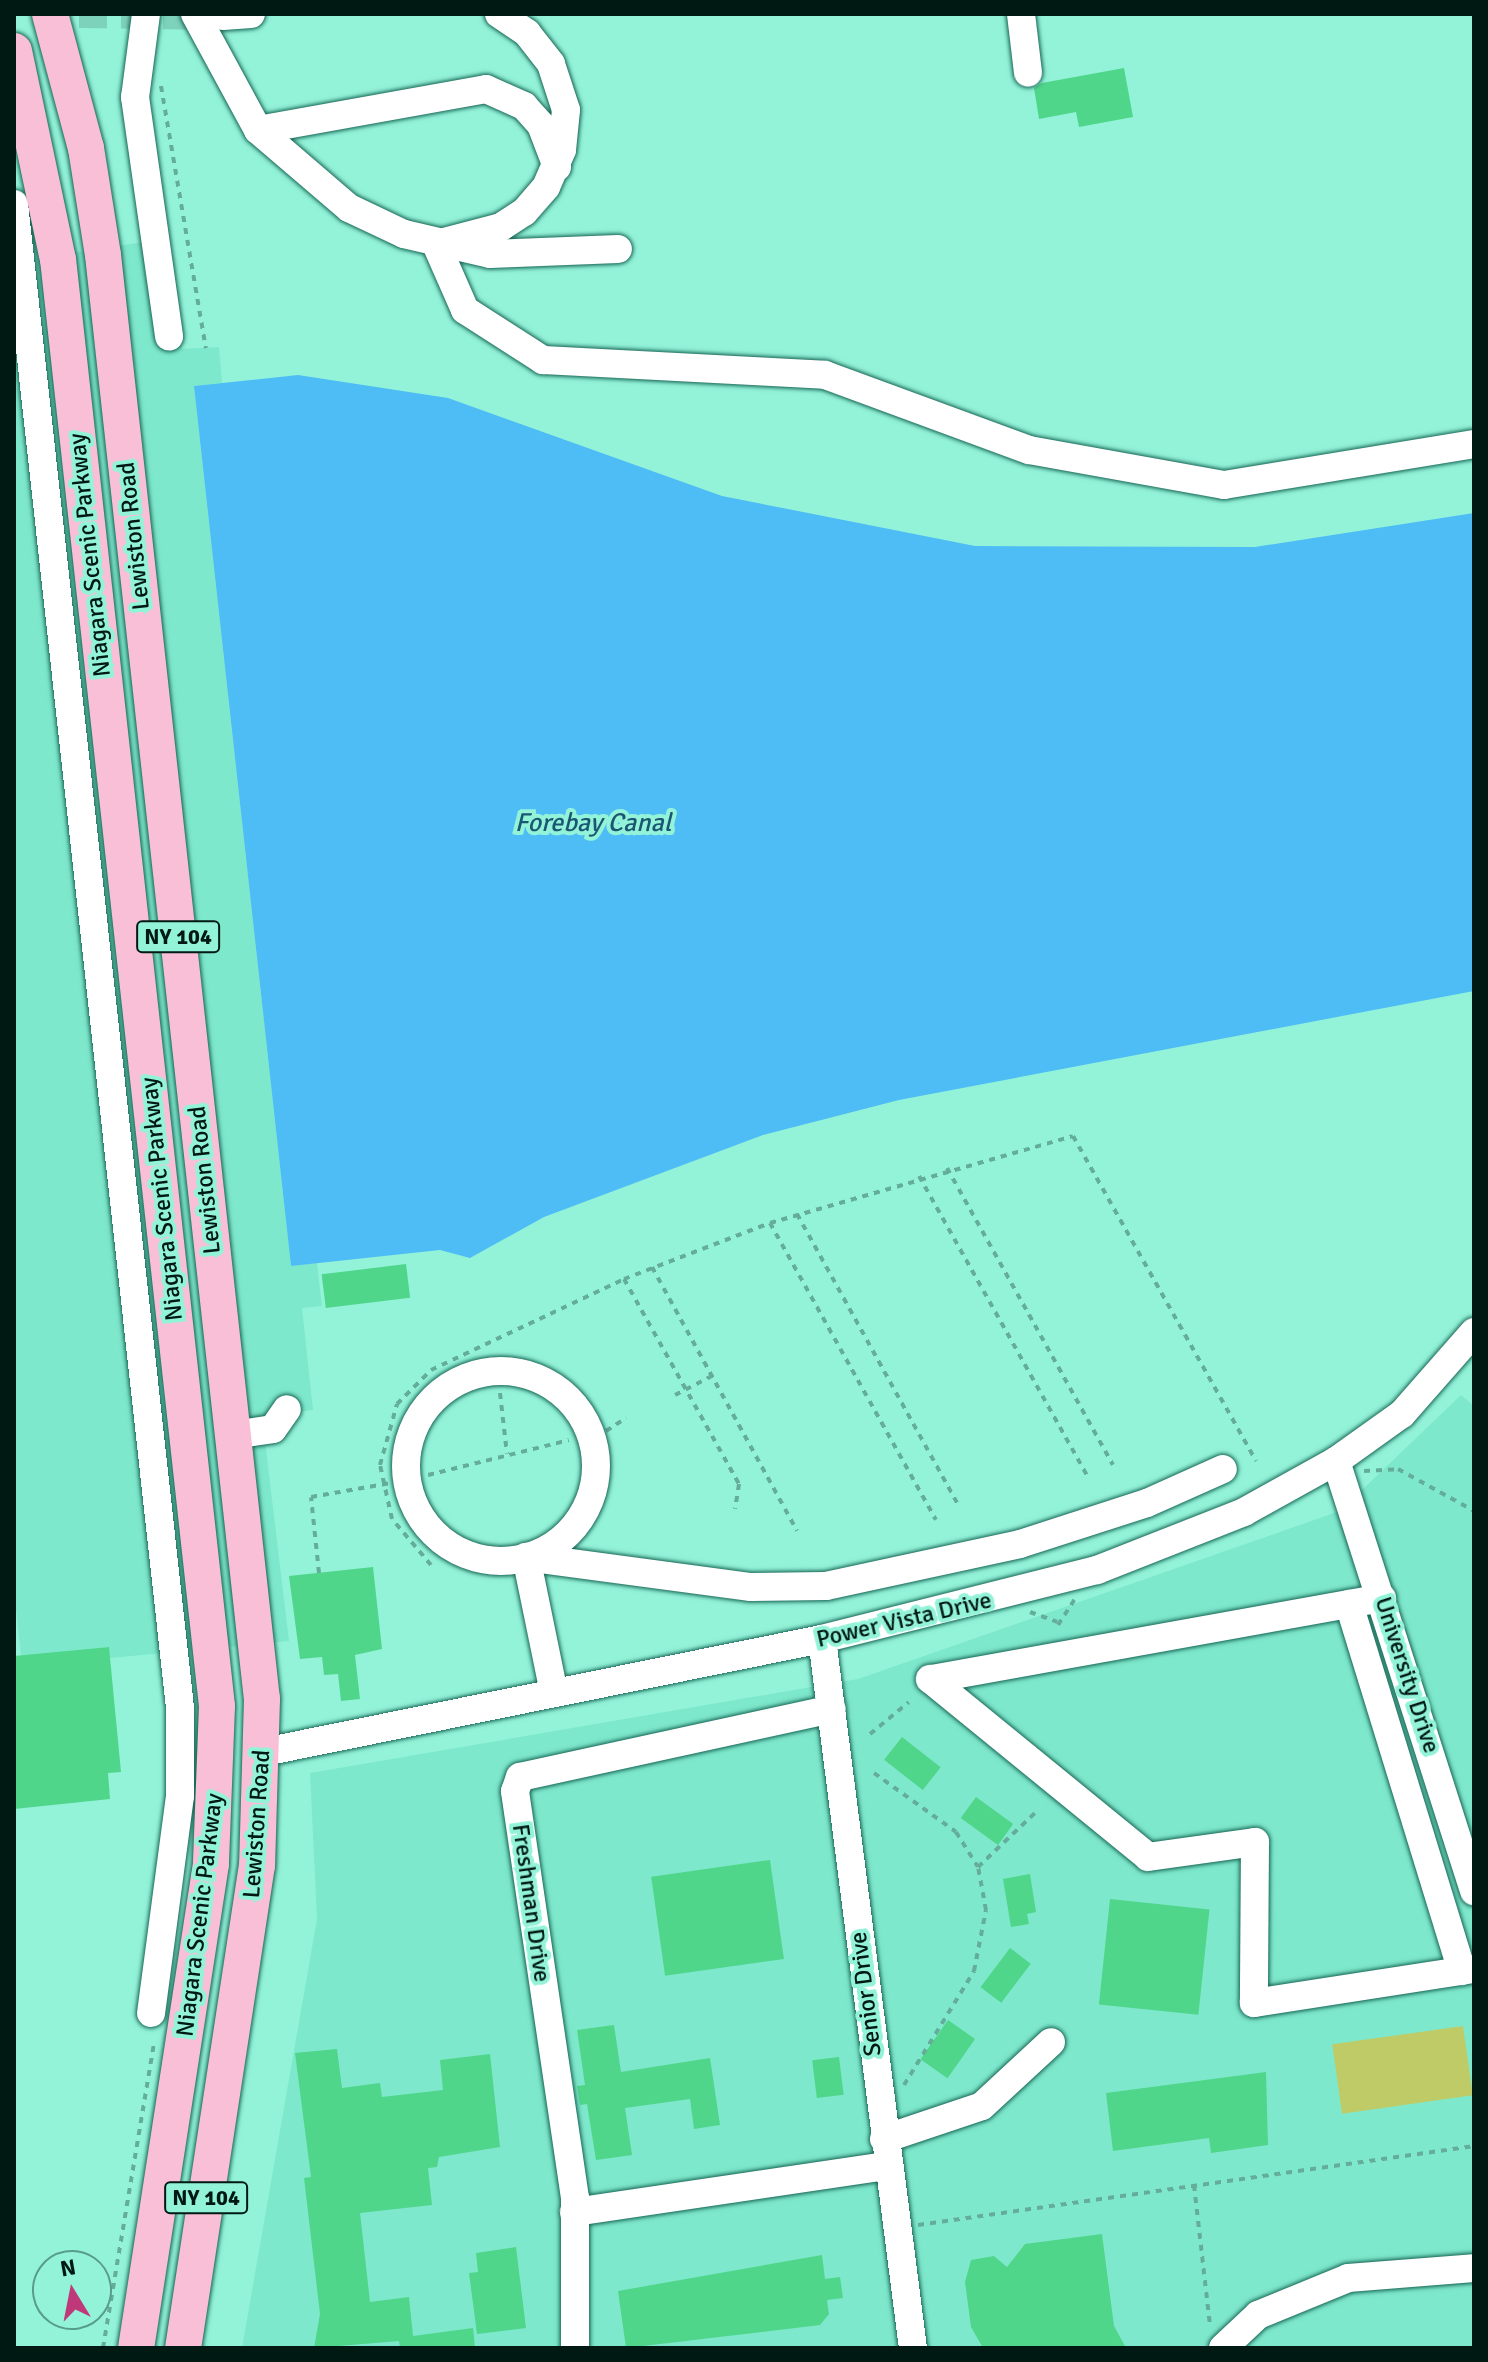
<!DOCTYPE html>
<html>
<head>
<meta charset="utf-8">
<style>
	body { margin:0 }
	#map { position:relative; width:1488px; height:2362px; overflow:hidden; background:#93f3d9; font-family:Signika,sans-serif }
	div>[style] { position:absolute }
	.built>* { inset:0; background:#7ee8cc }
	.green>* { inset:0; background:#bfcb66; transform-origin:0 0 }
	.water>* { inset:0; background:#4ebcf5 }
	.building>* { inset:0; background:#4fd68a; transform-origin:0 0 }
	.minor-tunnel>* { height:28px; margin-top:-14px; transform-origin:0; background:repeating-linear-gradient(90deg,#7dd2bb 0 28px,transparent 0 42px) }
	.path>* { height:4px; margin-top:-2px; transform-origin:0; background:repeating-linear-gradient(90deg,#64ad99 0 6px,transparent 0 12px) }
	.roads { filter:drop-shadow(0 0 2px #176655) drop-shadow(0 0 2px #176655) }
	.minor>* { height:28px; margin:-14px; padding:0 14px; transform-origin:14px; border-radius:14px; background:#fff }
	.minor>.ring { margin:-14px; padding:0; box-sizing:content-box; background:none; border:28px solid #fff; border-radius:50% }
	.major>* { height:36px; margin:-18px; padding:0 18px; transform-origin:18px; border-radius:18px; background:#f9bfd6 }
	span { translate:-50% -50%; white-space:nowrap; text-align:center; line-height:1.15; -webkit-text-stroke:8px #93f3d9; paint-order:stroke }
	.shield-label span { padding:2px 6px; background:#93f3d9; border:2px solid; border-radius:6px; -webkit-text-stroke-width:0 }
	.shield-label { font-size:22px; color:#001a13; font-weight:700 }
	.street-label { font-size:24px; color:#001a13 }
	.water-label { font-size:26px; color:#1b5673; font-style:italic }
	.frame { position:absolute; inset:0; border:16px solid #001a13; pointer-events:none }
	.north { position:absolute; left:32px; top:2250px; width:80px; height:80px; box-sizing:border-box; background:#93f3d9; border:2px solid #589c8a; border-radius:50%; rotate:350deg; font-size:22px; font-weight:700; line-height:32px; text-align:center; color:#001a13 }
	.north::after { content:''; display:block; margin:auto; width:28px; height:36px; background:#bf397a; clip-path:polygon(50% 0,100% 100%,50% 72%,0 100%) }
</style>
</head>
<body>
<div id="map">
	<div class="built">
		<div style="clip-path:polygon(169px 238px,182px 349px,219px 347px,222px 383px,194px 386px,291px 1266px,317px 1263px,322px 1306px,302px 1308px,313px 1410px,262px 1416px,289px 1641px,110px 1658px,108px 1647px,21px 1656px,14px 1591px,14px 262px)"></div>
		<div style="clip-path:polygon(1461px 1395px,1474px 1406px,1474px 2348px,242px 2348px,317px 1919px,310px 1773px,858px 1679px,1340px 1511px)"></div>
	</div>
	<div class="green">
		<div style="left:1463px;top:2026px;width:70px;height:132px;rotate:82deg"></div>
	</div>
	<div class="water">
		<div style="clip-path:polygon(298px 375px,448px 398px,722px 496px,975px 546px,1255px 547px,1474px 513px,1474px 991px,899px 1100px,763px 1135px,544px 1217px,470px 1258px,440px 1250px,291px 1266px,194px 386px)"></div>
	</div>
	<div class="building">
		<div style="clip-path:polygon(1124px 68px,1133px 117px,1079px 127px,1076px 112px,1039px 119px,1034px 88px,1042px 83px)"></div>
		<div style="left:406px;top:1264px;width:34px;height:85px;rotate:83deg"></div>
		<div style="clip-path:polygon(373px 1567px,382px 1649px,355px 1655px,360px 1699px,341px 1701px,338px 1674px,324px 1675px,322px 1657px,300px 1659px,289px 1576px)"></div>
		<div style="clip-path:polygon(109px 1647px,121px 1772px,108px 1773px,110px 1799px,14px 1809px,14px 1656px)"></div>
		<div style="left:902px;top:1737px;width:49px;height:29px;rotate:38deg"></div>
		<div style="left:976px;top:1797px;width:46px;height:26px;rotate:36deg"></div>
		<div style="left:770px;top:1860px;width:100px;height:120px;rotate:82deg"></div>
		<div style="clip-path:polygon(1030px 1874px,1036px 1912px,1027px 1914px,1029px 1924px,1011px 1927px,1003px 1879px)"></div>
		<div style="left:1110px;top:1899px;width:100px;height:106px;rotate:6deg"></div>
		<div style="left:1010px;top:1948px;width:26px;height:49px;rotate:37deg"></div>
		<div style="left:948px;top:2020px;width:33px;height:48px;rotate:35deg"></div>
		<div style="clip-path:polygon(614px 2025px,621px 2072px,710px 2058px,720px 2125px,694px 2129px,690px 2099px,625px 2108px,632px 2155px,596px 2160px,587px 2104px,580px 2105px,577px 2086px,585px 2085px,577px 2030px)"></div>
		<div style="clip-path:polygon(337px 2049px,342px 2088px,380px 2083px,382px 2097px,443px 2090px,440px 2060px,490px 2054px,500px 2147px,439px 2157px,437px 2167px,428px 2168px,432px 2205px,360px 2213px,370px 2302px,409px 2297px,413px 2336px,473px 2328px,475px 2348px,400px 2348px,399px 2341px,314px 2348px,320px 2314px,304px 2178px,311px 2177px,295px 2053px)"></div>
		<div style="left:839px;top:2057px;width:38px;height:27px;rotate:83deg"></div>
		<div style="clip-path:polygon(1266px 2072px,1268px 2145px,1211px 2153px,1209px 2138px,1113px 2151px,1106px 2093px)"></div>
		<div style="clip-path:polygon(1102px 2234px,1114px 2326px,1126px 2348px,983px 2348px,971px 2327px,965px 2282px,971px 2260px,994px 2256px,1007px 2267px,1025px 2244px)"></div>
		<div style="clip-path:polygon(516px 2247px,526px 2328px,477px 2334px,469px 2273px,478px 2272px,476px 2253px)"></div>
		<div style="clip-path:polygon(822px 2255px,825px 2279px,840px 2277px,843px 2298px,827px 2300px,829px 2314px,820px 2325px,626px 2348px,618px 2291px)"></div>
	</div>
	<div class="minor-tunnel">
		<div style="left:79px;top:14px;width:139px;rotate:0.8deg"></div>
	</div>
	<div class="path">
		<div style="left:161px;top:86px;width:266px;rotate:80.3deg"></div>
		<div style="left:947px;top:1168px;width:340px;rotate:60.8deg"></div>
		<div style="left:919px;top:1176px;width:347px;rotate:60.7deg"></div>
		<div style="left:797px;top:1214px;width:336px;rotate:61deg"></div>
		<div style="left:770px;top:1223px;width:340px;rotate:60.8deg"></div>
		<div style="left:652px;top:1267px;width:301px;rotate:61.2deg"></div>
		<div style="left:624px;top:1279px;width:235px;rotate:60.7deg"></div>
		<div style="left:739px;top:1484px;width:25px;rotate:99deg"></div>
		<div style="left:500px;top:1393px;width:61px;rotate:83.5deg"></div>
		<div style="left:675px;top:1395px;width:42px;rotate:-27.2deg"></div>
		<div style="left:606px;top:1431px;width:24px;rotate:-33deg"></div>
		<div style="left:1364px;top:1471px;width:34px;rotate:-3deg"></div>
		<div style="left:1398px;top:1469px;width:87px;rotate:28.9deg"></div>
		<div style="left:428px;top:1475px;width:145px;rotate:-13.9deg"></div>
		<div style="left:431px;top:1565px;width:60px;rotate:-130.3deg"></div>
		<div style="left:392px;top:1519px;width:55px;rotate:-102.5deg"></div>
		<div style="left:380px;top:1465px;width:63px;rotate:-74.4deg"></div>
		<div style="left:397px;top:1404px;width:48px;rotate:-45deg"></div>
		<div style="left:431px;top:1370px;width:213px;rotate:-25.2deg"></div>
		<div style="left:624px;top:1279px;width:156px;rotate:-21deg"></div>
		<div style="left:770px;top:1223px;width:315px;rotate:-16deg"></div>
		<div style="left:1073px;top:1136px;width:373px;rotate:60.6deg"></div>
		<div style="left:319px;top:1573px;width:76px;rotate:-96deg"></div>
		<div style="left:311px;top:1497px;width:81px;rotate:-9.9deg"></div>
		<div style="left:1030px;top:1612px;width:29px;rotate:20deg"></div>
		<div style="left:1058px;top:1625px;width:31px;rotate:-57deg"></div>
		<div style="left:870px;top:1734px;width:50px;rotate:-39.4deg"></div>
		<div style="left:874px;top:1773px;width:101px;rotate:35.7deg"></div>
		<div style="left:956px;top:1832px;width:41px;rotate:57.8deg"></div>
		<div style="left:978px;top:1867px;width:83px;rotate:-43.5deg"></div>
		<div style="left:904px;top:2085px;width:134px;rotate:-58.4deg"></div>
		<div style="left:974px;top:1971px;width:62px;rotate:-78.9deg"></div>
		<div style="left:986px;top:1910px;width:44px;rotate:-100.5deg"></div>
		<div style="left:1194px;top:2185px;width:142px;rotate:83.5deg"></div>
		<div style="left:918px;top:2225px;width:562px;rotate:-8.09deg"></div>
		<div style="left:103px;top:2348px;width:309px;rotate:-80.5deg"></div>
	</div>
	<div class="roads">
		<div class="minor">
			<div style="left:146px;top:14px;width:84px;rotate:97.5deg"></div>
			<div style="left:135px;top:97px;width:242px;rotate:81.9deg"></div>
			<div style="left:195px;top:14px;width:132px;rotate:61.5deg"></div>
			<div style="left:258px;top:130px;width:120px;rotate:40.6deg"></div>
			<div style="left:349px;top:208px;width:61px;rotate:25.3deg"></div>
			<div style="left:404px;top:234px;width:88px;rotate:13.1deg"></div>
			<div style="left:490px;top:254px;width:128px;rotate:-2.2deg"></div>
			<div style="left:499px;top:14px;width:34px;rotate:34deg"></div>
			<div style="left:527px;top:33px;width:39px;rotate:52deg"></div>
			<div style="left:551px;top:64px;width:48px;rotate:71.9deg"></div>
			<div style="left:566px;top:110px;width:40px;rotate:95.7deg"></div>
			<div style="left:562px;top:150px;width:40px;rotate:113.4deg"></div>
			<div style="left:546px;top:187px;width:33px;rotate:131deg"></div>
			<div style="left:524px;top:212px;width:27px;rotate:147deg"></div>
			<div style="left:501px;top:227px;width:67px;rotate:165.3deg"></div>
			<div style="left:436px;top:244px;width:72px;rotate:66.3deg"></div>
			<div style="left:465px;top:310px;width:93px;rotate:32.7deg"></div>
			<div style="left:543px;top:360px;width:282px;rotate:3deg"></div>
			<div style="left:825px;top:375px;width:217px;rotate:20.2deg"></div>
			<div style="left:1029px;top:450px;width:198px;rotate:10.2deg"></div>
			<div style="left:1224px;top:485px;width:253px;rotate:-9.3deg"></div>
			<div style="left:1021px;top:14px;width:59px;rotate:83.2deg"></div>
			<div style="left:223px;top:16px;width:28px;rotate:-4deg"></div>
			<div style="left:258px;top:130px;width:232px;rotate:-10.2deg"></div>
			<div style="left:486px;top:89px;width:42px;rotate:24.1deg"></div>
			<div style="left:524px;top:106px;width:25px;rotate:48deg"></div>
			<div style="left:541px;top:125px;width:45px;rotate:69.1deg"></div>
			<div style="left:14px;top:204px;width:1513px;rotate:83.7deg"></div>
			<div style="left:180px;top:1708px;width:88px;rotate:90deg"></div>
			<div style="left:180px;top:1796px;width:219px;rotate:97.6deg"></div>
			<div class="ring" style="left:406px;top:1371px;width:162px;height:162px"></div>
			<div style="left:233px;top:1435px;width:40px;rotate:-8.5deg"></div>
			<div style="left:273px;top:1429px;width:24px;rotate:-55deg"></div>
			<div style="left:1336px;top:1461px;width:452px;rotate:72.2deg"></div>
			<div style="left:1382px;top:1598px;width:459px;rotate:169.8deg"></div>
			<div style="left:930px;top:1679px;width:281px;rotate:39.2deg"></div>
			<div style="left:1148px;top:1857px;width:108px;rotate:-8deg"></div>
			<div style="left:1255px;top:1842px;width:161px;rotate:90.4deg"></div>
			<div style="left:1254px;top:2003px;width:223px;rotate:-8.8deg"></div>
			<div style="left:1349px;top:1604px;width:384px;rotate:72.9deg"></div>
			<div style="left:822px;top:1639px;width:715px;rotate:82.69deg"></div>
			<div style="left:554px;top:1693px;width:139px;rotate:-101.6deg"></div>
			<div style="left:526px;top:1557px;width:227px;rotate:7.6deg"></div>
			<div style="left:751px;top:1587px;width:75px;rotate:-0.8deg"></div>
			<div style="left:826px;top:1586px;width:198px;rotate:-12.2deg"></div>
			<div style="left:1020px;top:1544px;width:133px;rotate:-17.9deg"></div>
			<div style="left:1147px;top:1503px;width:83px;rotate:-24.1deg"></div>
			<div style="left:264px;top:1752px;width:569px;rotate:-11.45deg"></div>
			<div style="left:822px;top:1639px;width:284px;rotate:-14.1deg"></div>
			<div style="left:1097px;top:1570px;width:158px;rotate:-21.5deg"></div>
			<div style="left:1244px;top:1512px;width:105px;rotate:-29deg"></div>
			<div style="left:1336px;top:1461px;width:81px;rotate:-35.5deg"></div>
			<div style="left:1402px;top:1414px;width:109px;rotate:-48.7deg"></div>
			<div style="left:884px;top:2139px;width:103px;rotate:-18.6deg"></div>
			<div style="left:982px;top:2106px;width:94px;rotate:-42.8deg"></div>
			<div style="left:574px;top:2212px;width:316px;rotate:-8.4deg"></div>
			<div style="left:575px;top:2348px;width:150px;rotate:-90deg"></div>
			<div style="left:575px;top:2198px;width:411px;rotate:-98.4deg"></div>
			<div style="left:515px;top:1791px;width:15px;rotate:-70deg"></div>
			<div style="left:520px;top:1777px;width:319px;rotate:-12.3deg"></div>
			<div style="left:1223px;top:2348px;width:48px;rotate:-43.3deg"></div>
			<div style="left:1258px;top:2315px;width:97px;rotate:-22.3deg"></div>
			<div style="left:1348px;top:2278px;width:126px;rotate:-4.5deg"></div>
		</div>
		<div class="major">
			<div style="left:50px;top:14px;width:139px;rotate:75deg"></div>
			<div style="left:86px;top:148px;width:108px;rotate:81deg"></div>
			<div style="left:103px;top:255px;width:1453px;rotate:83.72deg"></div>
			<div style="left:262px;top:1699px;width:166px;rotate:91.7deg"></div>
			<div style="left:257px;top:1865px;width:489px;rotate:98.7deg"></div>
			<div style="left:14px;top:51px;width:213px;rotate:78.1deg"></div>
			<div style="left:58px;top:259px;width:1456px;rotate:83.73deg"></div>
			<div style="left:217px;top:1706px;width:158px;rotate:92.2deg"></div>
			<div style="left:211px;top:1864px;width:490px;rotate:98.8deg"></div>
		</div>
	</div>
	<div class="shield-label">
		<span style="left:178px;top:937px">NY 104</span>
		<span style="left:206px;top:2198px">NY 104</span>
	</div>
	<div class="street-label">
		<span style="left:134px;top:536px;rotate:-96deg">Lewiston Road</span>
		<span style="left:90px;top:555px;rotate:-96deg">Niagara Scenic Parkway</span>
		<span style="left:205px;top:1180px;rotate:-96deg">Lewiston Road</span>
		<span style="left:162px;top:1199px;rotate:-96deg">Niagara Scenic Parkway</span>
		<span style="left:904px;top:1620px;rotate:-13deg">Power Vista Drive</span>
		<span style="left:1407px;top:1675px;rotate:72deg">University Drive</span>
		<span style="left:257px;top:1824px;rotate:-86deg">Lewiston Road</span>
		<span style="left:531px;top:1903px;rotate:82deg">Freshman Drive</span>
		<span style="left:200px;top:1915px;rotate:-83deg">Niagara Scenic Parkway</span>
		<span style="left:866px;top:1994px;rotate:-97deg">Senior Drive</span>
	</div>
	<div class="water-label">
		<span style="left:593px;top:824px">Forebay Canal</span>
	</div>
	<div class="frame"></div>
	<div class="north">N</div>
</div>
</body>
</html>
